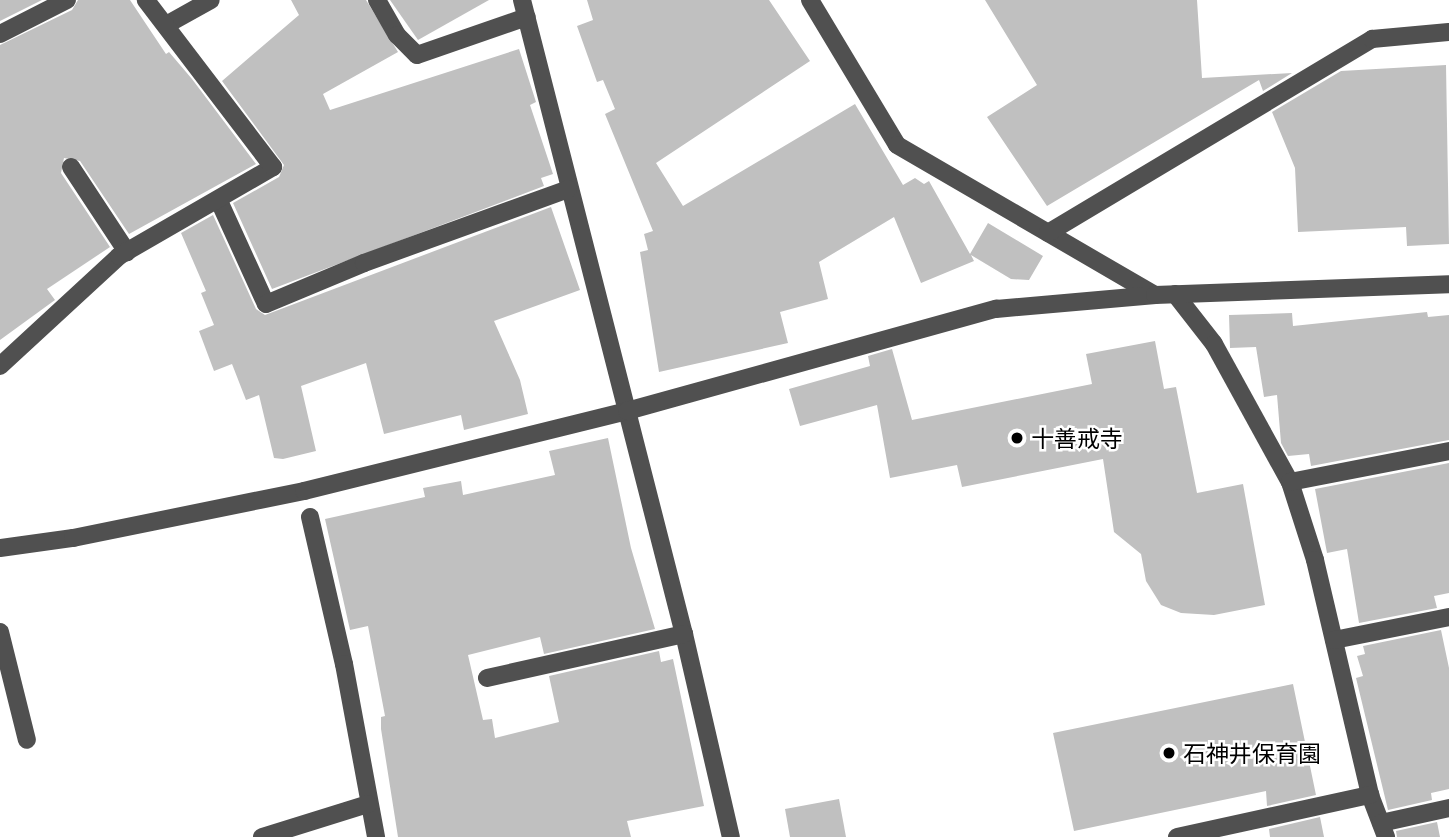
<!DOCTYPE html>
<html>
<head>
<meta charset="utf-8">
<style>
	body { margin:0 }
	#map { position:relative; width:1449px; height:837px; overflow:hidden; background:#fff; font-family:"Noto Sans","Noto Sans JP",sans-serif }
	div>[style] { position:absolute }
	.building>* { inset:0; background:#c0c0c0 }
	.minor>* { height:18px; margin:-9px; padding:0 9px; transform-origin:9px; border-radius:9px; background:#505050 }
	.dots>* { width:19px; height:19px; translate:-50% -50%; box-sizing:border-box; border:4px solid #fff; border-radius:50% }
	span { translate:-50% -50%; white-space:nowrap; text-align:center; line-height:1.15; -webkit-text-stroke:5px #fff; paint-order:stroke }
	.poi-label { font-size:23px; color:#000 }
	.left { translate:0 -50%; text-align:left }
</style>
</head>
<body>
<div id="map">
	<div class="building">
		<div style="clip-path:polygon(0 0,42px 0,0 21px)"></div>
		<div style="clip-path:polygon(78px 0,130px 0,166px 54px,169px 52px,192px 79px,256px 164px,129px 234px,80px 161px,64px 158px,61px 173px,110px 247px,47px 289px,55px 300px,0 340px,0 45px,72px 10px)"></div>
		<div style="clip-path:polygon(291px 0,366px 0,398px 52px,323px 94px,330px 110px,519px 49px,536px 102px,530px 105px,553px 174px,541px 178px,544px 186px,272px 289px,233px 203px,279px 177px,284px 165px,222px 81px,299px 15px)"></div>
		<div style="clip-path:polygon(390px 0,489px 0,418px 40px)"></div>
		<div style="clip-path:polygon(587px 0,769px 0,810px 61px,656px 163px,683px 206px,855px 104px,903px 185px,915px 178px,924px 184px,929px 181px,970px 254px,988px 223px,1043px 256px,1029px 280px,1011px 279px,971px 255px,974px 261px,921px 283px,894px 217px,819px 262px,828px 299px,780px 312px,788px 343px,659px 372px,640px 252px,648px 250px,644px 234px,653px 231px,605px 114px,615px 109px,603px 80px,597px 82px,577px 26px,593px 20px)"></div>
		<div style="clip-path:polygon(985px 0,1197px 0,1202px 78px,1292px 73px,1263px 91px,1259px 80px,1047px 206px,987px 117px,1037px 85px)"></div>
		<div style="clip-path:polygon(1446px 65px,1449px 244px,1407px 246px,1406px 227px,1298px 232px,1295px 168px,1272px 112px,1341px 71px)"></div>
		<div style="clip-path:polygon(551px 207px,580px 290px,494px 321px,520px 380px,528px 414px,464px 430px,461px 415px,384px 434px,366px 363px,301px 386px,316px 451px,283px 459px,274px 458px,259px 395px,246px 400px,232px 364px,214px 371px,199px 331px,214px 325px,201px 293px,206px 291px,181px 233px,213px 215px,256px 309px,265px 315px)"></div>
		<div style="clip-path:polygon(1427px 312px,1428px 317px,1449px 315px,1449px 440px,1311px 466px,1309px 454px,1288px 456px,1281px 443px,1277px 395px,1264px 397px,1256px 347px,1230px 348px,1229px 315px,1292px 313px,1293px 326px)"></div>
		<div style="clip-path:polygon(1155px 341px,1164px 389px,1176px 387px,1197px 493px,1243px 484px,1265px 605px,1214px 615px,1181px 613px,1161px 605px,1146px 581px,1141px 554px,1114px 532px,1103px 459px,962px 487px,957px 465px,890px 478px,877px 405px,800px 426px,789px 389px,870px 366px,868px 356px,892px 349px,912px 420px,1092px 384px,1086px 354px)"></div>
		<div style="clip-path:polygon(608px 438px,631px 548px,655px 629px,544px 654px,540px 637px,468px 655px,483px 720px,492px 719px,495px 738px,559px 722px,549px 676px,659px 651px,661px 662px,673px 659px,704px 806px,627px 821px,631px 837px,398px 837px,381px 729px,381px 717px,385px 716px,368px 626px,350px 630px,325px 519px,425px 497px,423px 488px,461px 481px,463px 495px,555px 475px,549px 451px)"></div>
		<div style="clip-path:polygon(1449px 463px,1449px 593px,1434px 596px,1437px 608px,1359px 623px,1347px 549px,1327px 553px,1315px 489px)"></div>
		<div style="clip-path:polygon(1441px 630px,1449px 668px,1449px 789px,1431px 793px,1432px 800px,1388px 810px,1356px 678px,1363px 676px,1357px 656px,1365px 654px,1363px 646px)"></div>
		<div style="clip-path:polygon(1293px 684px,1316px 795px,1267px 806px,1266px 791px,1074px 831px,1053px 733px)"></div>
		<div style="clip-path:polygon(839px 799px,846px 837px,790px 837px,785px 809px)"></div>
		<div style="clip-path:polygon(1320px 817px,1324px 837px,1270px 837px,1269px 829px)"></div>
		<div style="clip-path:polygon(1437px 822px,1440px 837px,1397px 837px,1396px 831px)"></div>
	</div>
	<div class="minor">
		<div style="left:377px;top:0;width:40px;rotate:60.3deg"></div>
		<div style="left:397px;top:35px;width:28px;rotate:45deg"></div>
		<div style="left:417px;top:55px;width:116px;rotate:-19.1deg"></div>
		<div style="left:522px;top:0;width:654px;rotate:75.67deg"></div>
		<div style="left:684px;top:634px;width:208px;rotate:77deg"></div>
		<div style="left:810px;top:0;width:169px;rotate:59deg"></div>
		<div style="left:897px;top:145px;width:298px;rotate:30.2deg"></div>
		<div style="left:166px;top:25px;width:51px;rotate:-29.1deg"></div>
		<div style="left:0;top:34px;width:75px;rotate:-26.9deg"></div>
		<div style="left:71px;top:167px;width:102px;rotate:56.6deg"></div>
		<div style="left:219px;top:201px;width:113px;rotate:65.5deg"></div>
		<div style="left:266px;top:304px;width:106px;rotate:-22.7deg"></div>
		<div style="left:364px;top:263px;width:217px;rotate:-19.9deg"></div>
		<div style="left:1048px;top:233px;width:378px;rotate:-30.9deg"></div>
		<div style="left:1372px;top:39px;width:77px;rotate:-5.2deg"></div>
		<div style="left:1175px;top:294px;width:63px;rotate:52deg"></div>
		<div style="left:1214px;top:344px;width:158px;rotate:61.2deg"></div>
		<div style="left:1290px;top:482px;width:82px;rotate:72.2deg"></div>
		<div style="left:1315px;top:560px;width:241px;rotate:76.8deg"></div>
		<div style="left:1370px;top:795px;width:45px;rotate:69.1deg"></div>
		<div style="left:0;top:366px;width:162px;rotate:-42.7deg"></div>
		<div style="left:119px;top:256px;width:178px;rotate:-30deg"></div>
		<div style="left:273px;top:167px;width:210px;rotate:-127.3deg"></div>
		<div style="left:1290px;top:482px;width:162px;rotate:-11deg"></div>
		<div style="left:310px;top:517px;width:151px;rotate:77deg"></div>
		<div style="left:344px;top:664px;width:176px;rotate:79.5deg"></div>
		<div style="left:0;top:548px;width:74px;rotate:-7.8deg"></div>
		<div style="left:73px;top:538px;width:236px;rotate:-11.5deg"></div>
		<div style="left:304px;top:491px;width:333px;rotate:-13.9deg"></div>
		<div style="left:627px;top:411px;width:383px;rotate:-15.5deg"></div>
		<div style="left:996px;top:309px;width:160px;rotate:-5deg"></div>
		<div style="left:1155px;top:295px;width:294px;rotate:-2.1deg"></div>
		<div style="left:0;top:632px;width:111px;rotate:76deg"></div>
		<div style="left:1334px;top:640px;width:117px;rotate:-11.3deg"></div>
		<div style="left:487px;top:678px;width:202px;rotate:-12.6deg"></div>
		<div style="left:1381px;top:823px;width:70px;rotate:-12.4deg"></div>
		<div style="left:262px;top:837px;width:111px;rotate:-17.3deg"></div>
		<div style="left:1177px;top:837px;width:198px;rotate:-12.3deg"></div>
	</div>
	<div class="dots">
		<div style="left:1017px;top:438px;background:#000"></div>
		<div style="left:1169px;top:753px;background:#000"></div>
	</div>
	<div class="poi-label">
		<span class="left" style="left:1031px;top:438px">十善戒寺</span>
		<span class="left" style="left:1183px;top:753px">石神井保育園</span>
	</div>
</div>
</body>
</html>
